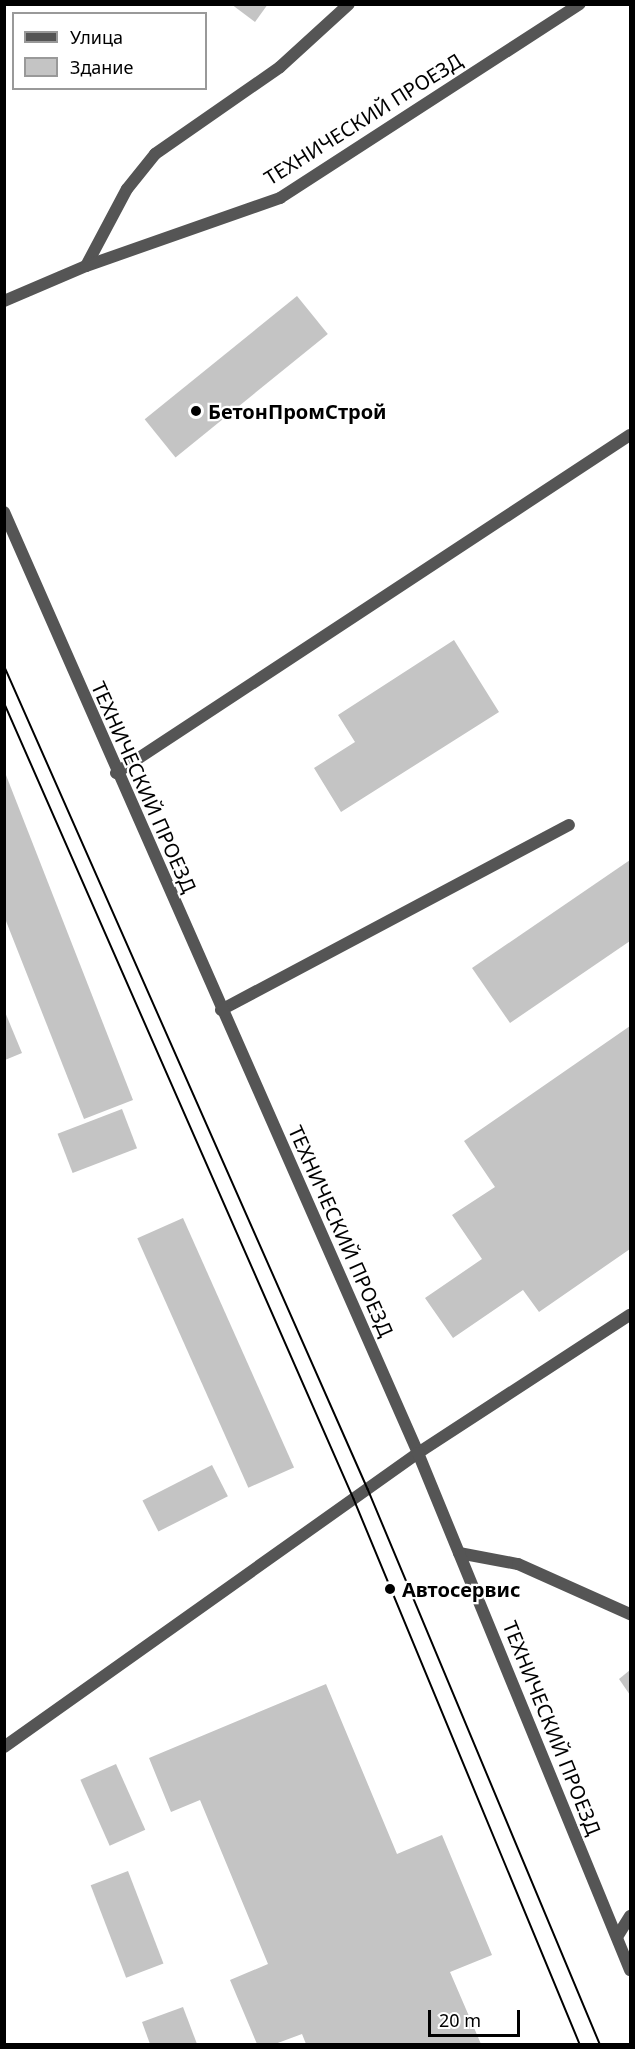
<!DOCTYPE html>
<html>
<head>
<meta charset="utf-8">
<style>
	body { margin:0 }
	#map { position:relative; width:635px; height:2049px; overflow:hidden; background:#fff; font-family:"Noto Sans",sans-serif }
	div>[style] { position:absolute }
	.building>* { inset:0; background:#c4c4c4; transform-origin:0 0 }
	.service>* { height:12px; margin:-6px; padding:0 6px; transform-origin:6px; border-radius:6px; background:#555 }
	.minor>* { height:12px; margin:-6px; padding:0 6px; transform-origin:6px; border-radius:6px; background:#555 }
	.tram>* { height:1.5px; margin:-0.75px; padding:0 0.75px; transform-origin:0.75px; border-radius:0.75px; background:#000 }
	.dots>* { width:16px; height:16px; translate:-50% -50%; box-sizing:border-box; border:3px solid #fff; border-radius:50% }
	span { translate:-50% -50%; white-space:nowrap; text-align:center; line-height:1.15; -webkit-text-stroke:4.5px #fff; paint-order:stroke }
	.street-label { font-size:20px; color:#000 }
	.poi-label { font-size:20px; color:#000; font-weight:700 }
	.left { translate:0 -50%; text-align:left }
	.frame { position:absolute; inset:0; border:6px solid #000; pointer-events:none }
	.legend { position:absolute; left:12px; top:12px; width:195px; height:78px; box-sizing:border-box; background:#fff; border:2px solid #999; margin:0; padding:8px 10px; list-style:none; font-size:18px; color:#000 }
	.legend li { display:flex; align-items:center; gap:12px; height:30px }
	.legend b { width:30px; border:2px solid #999 }
	.scale { position:absolute; left:428px; top:2010px; width:92px; height:27px; box-sizing:border-box; border:3px solid #000; border-top:0; padding-left:8px; font-size:18px; line-height:21px; white-space:nowrap; color:#000; -webkit-text-stroke:4px #fff; paint-order:stroke }
</style>
</head>
<body>
<div id="map">
	<div class="building">
		<div style="clip-path:polygon(231px 4px,268px 4px,255px 22px)"></div>
		<div style="left:297px;top:296px;width:49px;height:196px;rotate:51deg"></div>
		<div style="clip-path:polygon(454px 640px,499px 712px,341px 812px,314px 768px,355px 742px,338px 715px)"></div>
		<div style="clip-path:polygon(4px 770px,133px 1100px,84px 1119px,4px 916px)"></div>
		<div style="clip-path:polygon(630px 860px,630px 941px,510px 1023px,472px 968px)"></div>
		<div style="clip-path:polygon(5px 1012px,22px 1053px,5px 1060px)"></div>
		<div style="clip-path:polygon(630px 1026px,630px 1249px,539px 1312px,523px 1290px,453px 1338px,425px 1298px,482px 1259px,452px 1215px,495px 1187px,464px 1141px)"></div>
		<div style="left:122px;top:1109px;width:42px;height:69px;rotate:69deg"></div>
		<div style="left:183px;top:1218px;width:273px;height:50px;rotate:66deg"></div>
		<div style="left:212px;top:1465px;width:35px;height:78px;rotate:63deg"></div>
		<div style="clip-path:polygon(630px 1670px,630px 1695px,619px 1679px)"></div>
		<div style="clip-path:polygon(326px 1684px,397px 1854px,442px 1835px,492px 1955px,450px 1972px,481px 2044px,306px 2044px,302px 2034px,275px 2044px,257px 2044px,230px 1980px,268px 1964px,200px 1800px,171px 1812px,149px 1758px)"></div>
		<div style="left:116px;top:1764px;width:72px;height:39px;rotate:66deg"></div>
		<div style="left:128px;top:1871px;width:99px;height:40px;rotate:69deg"></div>
		<div style="clip-path:polygon(183px 2007px,197px 2044px,150px 2044px,142px 2022px)"></div>
	</div>
	<div class="service">
		<div style="left:86px;top:266px;width:87px;rotate:-62deg"></div>
		<div style="left:127px;top:189px;width:45px;rotate:-51.3deg"></div>
		<div style="left:155px;top:154px;width:152px;rotate:-34.8deg"></div>
		<div style="left:280px;top:67px;width:93px;rotate:-42.4deg"></div>
		<div style="left:4px;top:301px;width:89px;rotate:-23.1deg"></div>
		<div style="left:86px;top:266px;width:206px;rotate:-19.3deg"></div>
		<div style="left:280px;top:198px;width:357px;rotate:-32.9deg"></div>
		<div style="left:116px;top:773px;width:615px;rotate:-33.33deg"></div>
		<div style="left:221px;top:1010px;width:394px;rotate:-28deg"></div>
		<div style="left:459px;top:1553px;width:60px;rotate:10.6deg"></div>
		<div style="left:518px;top:1564px;width:123px;rotate:24.1deg"></div>
		<div style="left:4px;top:1747px;width:508px;rotate:-35.38deg"></div>
		<div style="left:418px;top:1453px;width:253px;rotate:-33.1deg"></div>
		<div style="left:617px;top:1937px;width:25px;rotate:-58deg"></div>
	</div>
	<div class="minor">
		<div style="left:4px;top:512px;width:1028px;rotate:66.25deg"></div>
		<div style="left:418px;top:1453px;width:559px;rotate:67.7deg"></div>
	</div>
	<div class="tram">
		<div style="left:4px;top:665px;width:901px;rotate:66.17deg"></div>
		<div style="left:368px;top:1489px;width:602px;rotate:67.31deg"></div>
		<div style="left:4px;top:702px;width:870px;rotate:66.29deg"></div>
		<div style="left:354px;top:1499px;width:590px;rotate:67.48deg"></div>
	</div>
	<div class="dots">
		<div style="left:196px;top:411px;background:#000"></div>
		<div style="left:390px;top:1589px;background:#000"></div>
	</div>
	<div class="street-label">
		<span style="left:363px;top:119px;rotate:-32deg">ТЕХНИЧЕСКИЙ ПРОЕЗД</span>
		<span style="left:144px;top:787px;rotate:66deg">ТЕХНИЧЕСКИЙ ПРОЕЗД</span>
		<span style="left:341px;top:1231px;rotate:66deg">ТЕХНИЧЕСКИЙ ПРОЕЗД</span>
		<span style="left:552px;top:1728px;rotate:68deg">ТЕХНИЧЕСКИЙ ПРОЕЗД</span>
	</div>
	<div class="poi-label">
		<span class="left" style="left:208px;top:411px">БетонПромСтрой</span>
		<span class="left" style="left:402px;top:1589px">Автосервис</span>
	</div>
	<div class="frame"></div>
	<ul class="legend">
	<li><b style="height:8px;background:#555"></b>Улица</li>
	<li><b style="height:16px;background:#c4c4c4"></b>Здание</li>
	</ul>
	<div class="scale">20 m</div>
</div>
</body>
</html>
